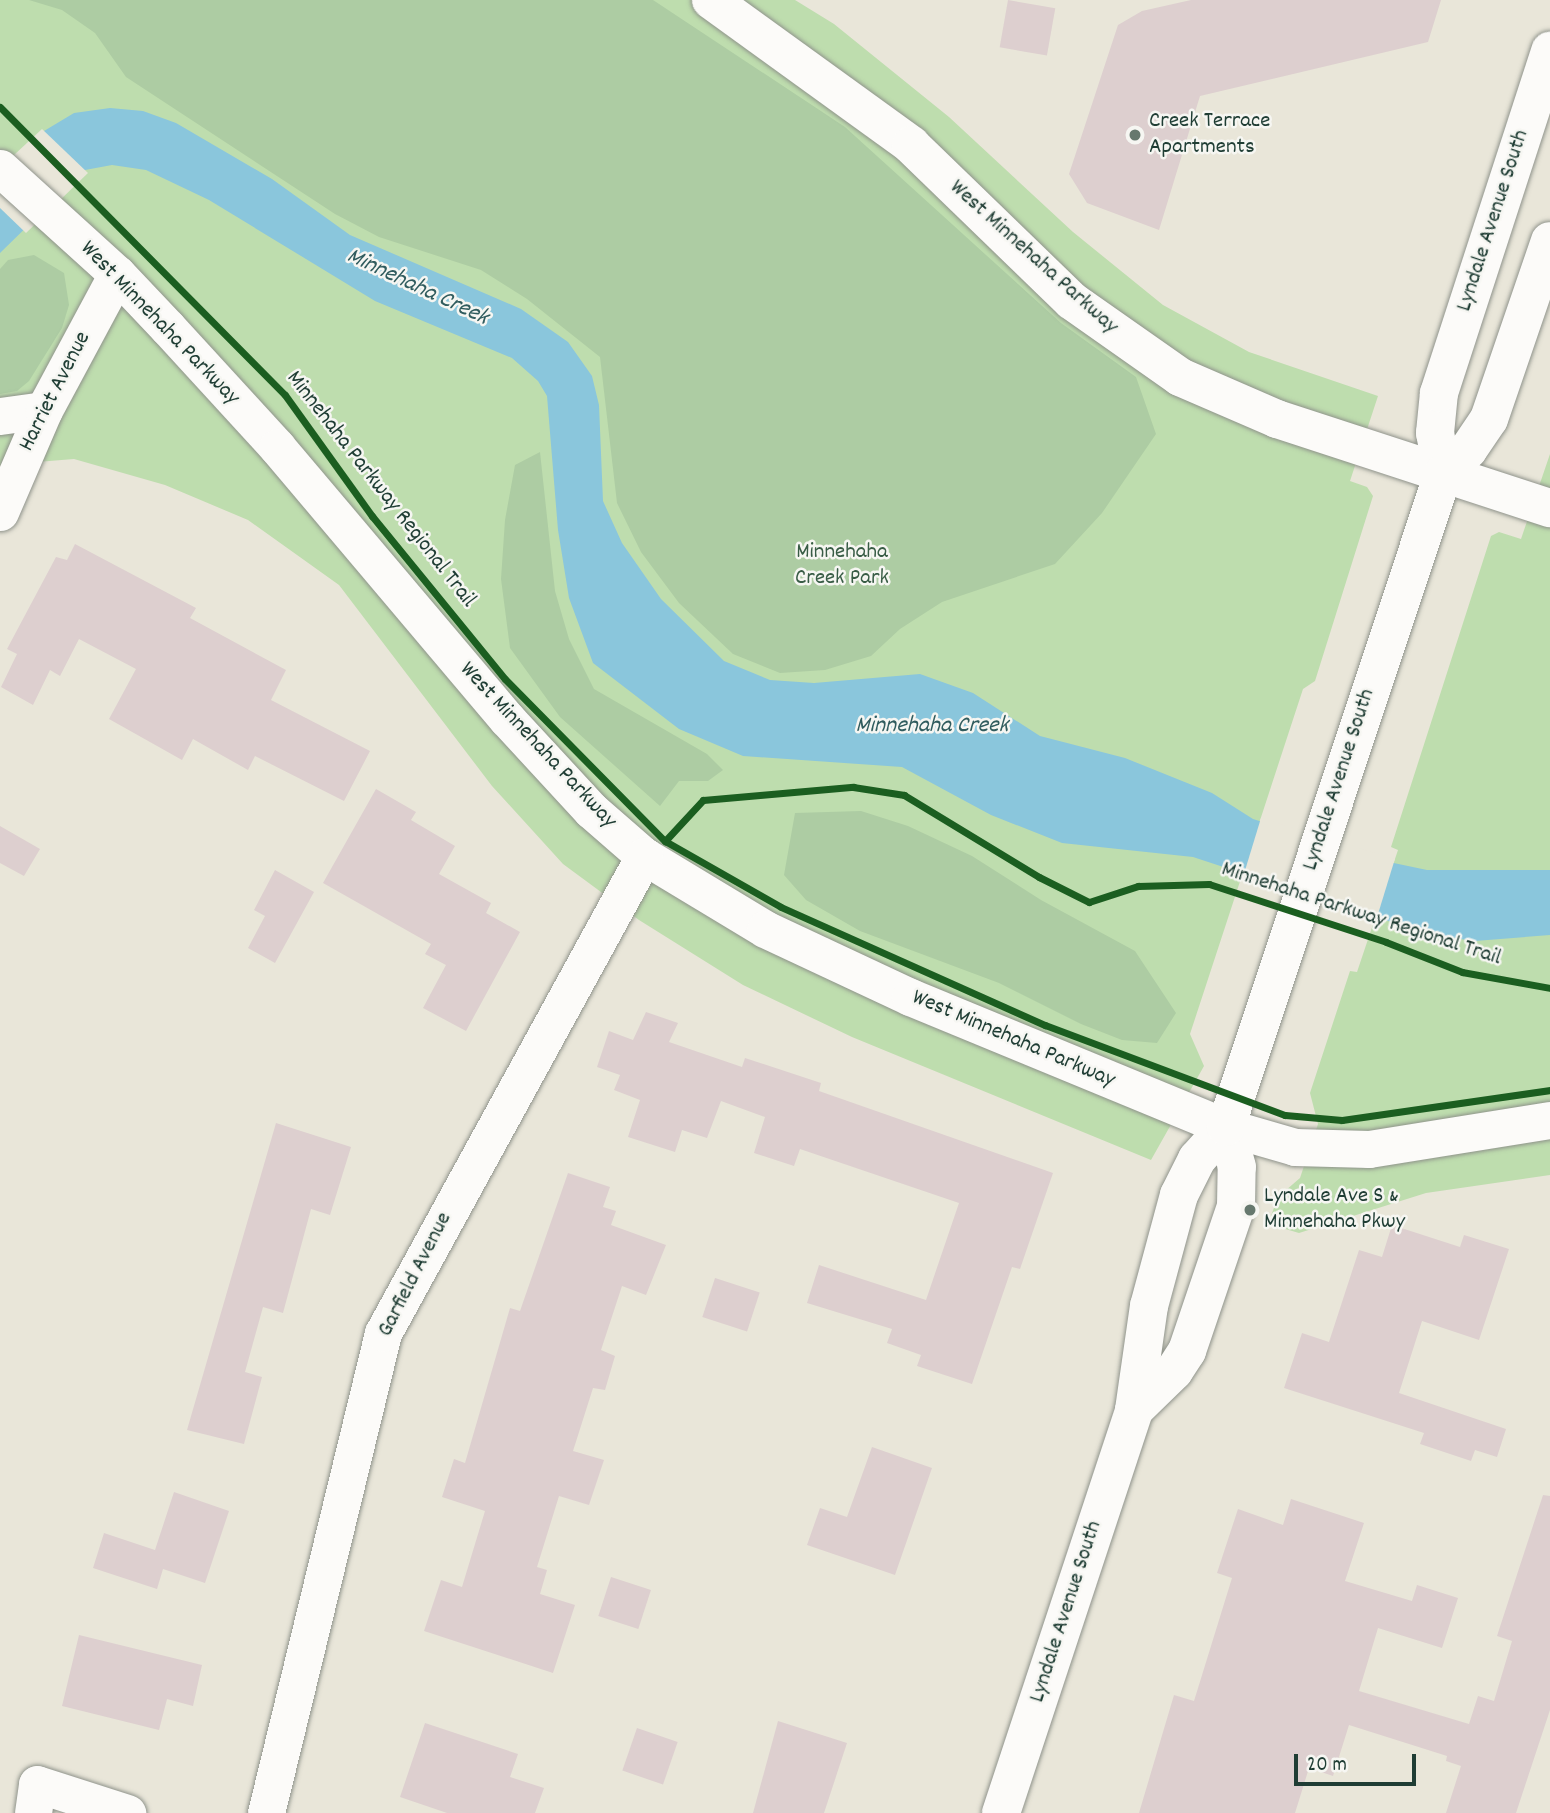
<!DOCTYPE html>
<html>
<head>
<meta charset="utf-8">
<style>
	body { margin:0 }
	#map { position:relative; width:1550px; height:1813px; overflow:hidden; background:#e9e6d9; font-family:Dekko,sans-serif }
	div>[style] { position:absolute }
	.green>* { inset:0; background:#beddae }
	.forest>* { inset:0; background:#adcca3 }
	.water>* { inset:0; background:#8ac6dc }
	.pier>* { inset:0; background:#e9e6d9; transform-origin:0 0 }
	.building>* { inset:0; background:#ddcfcf; transform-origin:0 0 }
	.roads { filter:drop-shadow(0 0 2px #8f938b) drop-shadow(0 0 2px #8f938b) }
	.minor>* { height:37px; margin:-18.5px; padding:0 18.5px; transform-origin:18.5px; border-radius:18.5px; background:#fcfbf9 }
	.tertiary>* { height:38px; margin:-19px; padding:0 19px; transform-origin:19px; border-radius:19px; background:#fcfbf9 }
	.secondary>* { height:38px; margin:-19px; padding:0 19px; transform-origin:19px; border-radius:19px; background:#fcfbf9 }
	.cycleway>* { height:7px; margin:-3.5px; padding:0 3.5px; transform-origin:3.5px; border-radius:3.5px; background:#1b5e20 }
	.dots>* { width:19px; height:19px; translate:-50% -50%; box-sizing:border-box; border:4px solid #f6f6f2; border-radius:50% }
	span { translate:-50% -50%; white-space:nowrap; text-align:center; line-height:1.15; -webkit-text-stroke:5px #f6f6f2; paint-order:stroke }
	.poi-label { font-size:23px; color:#1f3d34 }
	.left { translate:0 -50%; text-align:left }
	.street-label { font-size:23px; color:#1f3d34 }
	.park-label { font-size:23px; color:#385c45 }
	.water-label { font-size:24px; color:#305c5e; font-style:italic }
	.scale { position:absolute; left:1294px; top:1754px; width:122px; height:32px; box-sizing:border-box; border:4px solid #1f3d34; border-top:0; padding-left:9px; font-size:21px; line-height:24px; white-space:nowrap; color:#1f3d34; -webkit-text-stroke:5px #f6f6f2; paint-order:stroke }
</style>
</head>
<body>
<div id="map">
	<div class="green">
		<div style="clip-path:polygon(0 0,795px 0,834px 24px,949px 117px,1073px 232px,1163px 305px,1249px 352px,1378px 396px,1350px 481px,1367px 487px,1373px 496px,1315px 681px,1303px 689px,1190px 1034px,1204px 1066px,1151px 1160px,852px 1037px,743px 985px,639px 920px,563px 864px,492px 786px,339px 585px,248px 520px,165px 485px,74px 459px,0 465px)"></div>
		<div style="clip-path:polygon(1550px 454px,1550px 1175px,1426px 1193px,1299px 1233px,1268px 1224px,1278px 1197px,1300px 1178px,1318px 1124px,1310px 1093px,1350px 971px,1357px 972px,1398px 850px,1391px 847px,1491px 536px,1499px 532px,1521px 539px)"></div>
	</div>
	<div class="forest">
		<div style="clip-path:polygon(29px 0,653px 0,845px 127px,1061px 323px,1136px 377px,1156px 434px,1102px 513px,1055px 564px,942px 602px,900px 629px,871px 656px,825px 670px,780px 673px,733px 654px,679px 603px,641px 552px,617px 503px,600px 357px,527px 299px,481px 270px,379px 237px,335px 214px,126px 77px,95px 33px,62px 10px)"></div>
		<div style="clip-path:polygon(34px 255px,64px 273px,69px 305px,62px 328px,29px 381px,17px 391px,0 394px,0 269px,8px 260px)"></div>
		<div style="clip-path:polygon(540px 452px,555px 591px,569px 639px,594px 689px,707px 754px,723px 770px,708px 781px,679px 781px,660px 806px,560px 717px,510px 648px,501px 579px,505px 520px,515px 465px)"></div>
		<div style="clip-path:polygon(861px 811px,908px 826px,972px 856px,1041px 900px,1135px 951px,1176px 1013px,1157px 1043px,1122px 1040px,1081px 1024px,999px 983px,860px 931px,806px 900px,784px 875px,795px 813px)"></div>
	</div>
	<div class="water">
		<div style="clip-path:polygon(110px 108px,143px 111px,176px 123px,272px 179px,350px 235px,521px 309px,568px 342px,592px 376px,599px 405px,603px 501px,622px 543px,661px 599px,724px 661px,770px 680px,814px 683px,920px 674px,973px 693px,1040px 736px,1125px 758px,1212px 793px,1253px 819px,1389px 862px,1427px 870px,1550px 870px,1550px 935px,1475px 941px,1431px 935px,1193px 857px,1062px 843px,991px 815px,902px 767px,743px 756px,679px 729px,593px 663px,569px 598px,558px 530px,547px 396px,538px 381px,512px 358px,375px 301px,209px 200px,146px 170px,112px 165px,85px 170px,0 253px,0 173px,44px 131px,74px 113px)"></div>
	</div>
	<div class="pier">
		<div style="clip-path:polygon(42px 129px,88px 173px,26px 233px,0 208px,0 168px)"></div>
		<div style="left:1261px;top:818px;width:140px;height:60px;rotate:17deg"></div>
	</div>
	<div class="building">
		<div style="left:1008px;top:0;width:48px;height:48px;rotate:10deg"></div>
		<div style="clip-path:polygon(1191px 0,1441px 0,1428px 42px,1200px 96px,1159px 230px,1087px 203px,1069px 174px,1118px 25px,1142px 11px)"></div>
		<div style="clip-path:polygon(75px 544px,196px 608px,190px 618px,286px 670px,271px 700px,370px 751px,344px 801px,255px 756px,248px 770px,193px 739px,182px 760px,109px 719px,136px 669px,79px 639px,60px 676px,50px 670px,33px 705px,1px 687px,17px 654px,7px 649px,56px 557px,67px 560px)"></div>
		<div style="clip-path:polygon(376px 789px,416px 812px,411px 820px,455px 846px,439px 874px,491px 903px,486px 913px,520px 932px,466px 1031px,423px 1008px,446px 965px,425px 954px,431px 944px,323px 883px)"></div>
		<div style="clip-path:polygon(0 826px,40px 849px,24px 876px,0 863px)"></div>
		<div style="clip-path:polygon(275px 870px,314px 892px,275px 963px,248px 948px,265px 916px,254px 910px)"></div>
		<div style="clip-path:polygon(646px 1012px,678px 1023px,669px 1042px,742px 1067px,745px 1058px,821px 1083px,819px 1091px,1053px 1173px,1020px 1269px,1012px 1267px,972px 1384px,917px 1366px,921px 1355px,887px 1343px,892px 1329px,807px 1303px,819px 1265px,926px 1300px,959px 1203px,800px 1149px,794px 1166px,754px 1153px,765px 1117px,721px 1101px,707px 1138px,682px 1130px,675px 1152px,628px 1137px,640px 1100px,614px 1090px,620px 1075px,597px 1067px,609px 1031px,633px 1040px)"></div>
		<div style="clip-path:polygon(276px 1123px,351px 1147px,330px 1215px,311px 1209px,283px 1313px,263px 1307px,245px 1372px,262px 1377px,244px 1444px,187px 1430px)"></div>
		<div style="clip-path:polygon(568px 1173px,610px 1187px,603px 1207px,616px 1211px,611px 1225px,666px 1245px,646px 1295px,622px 1286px,601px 1350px,615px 1356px,605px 1390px,593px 1388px,573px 1451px,604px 1460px,589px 1505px,559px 1496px,537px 1567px,547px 1570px,540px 1594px,575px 1605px,553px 1673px,424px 1631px,441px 1580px,462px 1587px,485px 1511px,442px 1497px,454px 1459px,465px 1463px,510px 1308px,520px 1311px)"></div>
		<div style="clip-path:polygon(1392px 1225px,1460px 1247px,1464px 1235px,1509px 1249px,1479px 1340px,1422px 1321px,1399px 1393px,1506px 1429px,1497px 1457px,1475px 1450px,1471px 1461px,1420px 1444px,1424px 1433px,1284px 1388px,1302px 1333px,1329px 1342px,1359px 1250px,1382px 1257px)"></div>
		<div style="left:715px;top:1278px;width:47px;height:41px;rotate:18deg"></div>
		<div style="clip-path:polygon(872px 1447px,932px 1468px,895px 1575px,807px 1545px,820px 1508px,847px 1517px)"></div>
		<div style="clip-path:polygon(174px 1492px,229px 1511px,205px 1583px,163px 1569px,157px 1589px,93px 1568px,104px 1533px,155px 1550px)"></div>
		<div style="clip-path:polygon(1543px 1495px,1550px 1496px,1550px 1710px,1516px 1813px,1446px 1813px,1461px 1766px,1446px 1761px,1447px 1756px,1349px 1725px,1333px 1776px,1309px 1768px,1295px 1813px,1139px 1813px,1174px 1695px,1194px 1701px,1232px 1578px,1217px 1573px,1238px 1509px,1283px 1525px,1291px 1499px,1364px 1523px,1345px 1581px,1412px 1601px,1417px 1585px,1458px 1598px,1442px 1648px,1378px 1628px,1359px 1691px,1469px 1724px,1478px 1696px,1494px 1701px,1512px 1641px,1497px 1636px)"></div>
		<div style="left:611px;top:1577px;width:42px;height:41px;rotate:18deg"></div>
		<div style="clip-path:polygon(79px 1635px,202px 1665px,193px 1706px,167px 1699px,159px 1730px,62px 1706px)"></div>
		<div style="clip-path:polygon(778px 1721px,847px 1743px,824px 1813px,753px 1813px)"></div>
		<div style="clip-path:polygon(425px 1723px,518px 1754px,510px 1777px,544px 1788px,535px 1813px,447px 1813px,400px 1797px)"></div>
		<div style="left:637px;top:1728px;width:43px;height:45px;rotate:19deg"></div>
	</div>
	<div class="roads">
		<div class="minor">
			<div style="left:0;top:168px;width:158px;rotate:42.2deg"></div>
			<div style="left:117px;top:274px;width:74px;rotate:46.6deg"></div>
			<div style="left:168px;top:328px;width:161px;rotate:47.5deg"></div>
			<div style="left:277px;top:447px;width:356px;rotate:49.8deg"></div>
			<div style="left:507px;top:719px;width:124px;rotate:47.3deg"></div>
			<div style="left:591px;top:810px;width:70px;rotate:41deg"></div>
			<div style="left:644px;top:856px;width:141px;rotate:31.1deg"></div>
			<div style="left:765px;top:929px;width:160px;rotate:25.1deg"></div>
			<div style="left:910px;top:997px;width:342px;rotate:22.4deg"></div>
			<div style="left:1226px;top:1127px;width:72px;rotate:16.2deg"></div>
			<div style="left:1295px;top:1147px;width:74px;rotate:1.5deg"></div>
			<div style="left:1369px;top:1149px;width:183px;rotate:-9.1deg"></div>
			<div style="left:0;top:416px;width:44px;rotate:-7.8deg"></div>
			<div style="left:0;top:512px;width:111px;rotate:-66.7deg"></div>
			<div style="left:44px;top:410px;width:154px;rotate:-61.8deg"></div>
			<div style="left:33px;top:1813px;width:29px;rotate:-82deg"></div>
			<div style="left:37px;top:1784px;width:95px;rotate:17.9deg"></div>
			<div style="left:266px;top:1813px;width:494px;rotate:-76.3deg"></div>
			<div style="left:383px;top:1333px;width:544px;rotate:-61.31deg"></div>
		</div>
		<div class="tertiary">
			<div style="left:711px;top:0;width:247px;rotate:35.9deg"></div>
			<div style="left:911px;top:145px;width:224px;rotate:44.1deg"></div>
			<div style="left:1072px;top:301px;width:132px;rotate:35.1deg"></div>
			<div style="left:1180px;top:377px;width:106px;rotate:23.4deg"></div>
			<div style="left:1277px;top:419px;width:287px;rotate:18.1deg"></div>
		</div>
		<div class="secondary">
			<div style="left:1443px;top:474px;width:42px;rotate:-101deg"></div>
			<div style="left:1435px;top:433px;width:40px;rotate:-84.3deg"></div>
			<div style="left:1439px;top:393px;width:360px;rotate:-72deg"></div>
			<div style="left:1134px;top:1410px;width:56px;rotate:-44.3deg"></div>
			<div style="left:1174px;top:1371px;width:24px;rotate:-57deg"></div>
			<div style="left:1187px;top:1351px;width:153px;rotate:-71.3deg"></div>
			<div style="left:1236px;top:1206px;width:39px;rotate:-89deg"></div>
			<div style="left:1237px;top:1167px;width:41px;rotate:-105.4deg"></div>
			<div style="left:1001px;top:1813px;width:424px;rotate:-71.7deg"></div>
			<div style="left:1134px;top:1410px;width:105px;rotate:-81.8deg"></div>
			<div style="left:1149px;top:1306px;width:115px;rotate:-74.9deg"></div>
			<div style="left:1179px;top:1195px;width:40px;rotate:-63.4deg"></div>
			<div style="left:1197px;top:1159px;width:43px;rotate:-47.8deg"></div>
			<div style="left:1226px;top:1127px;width:688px;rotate:-71.62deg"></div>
			<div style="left:1443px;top:474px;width:35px;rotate:-44deg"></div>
			<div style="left:1468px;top:450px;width:37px;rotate:-56deg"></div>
			<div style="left:1489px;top:419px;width:188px;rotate:-71.1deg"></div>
		</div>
	</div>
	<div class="cycleway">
		<div style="left:0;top:107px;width:405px;rotate:45.3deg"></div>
		<div style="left:285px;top:395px;width:149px;rotate:54.3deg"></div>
		<div style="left:372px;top:516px;width:210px;rotate:50.8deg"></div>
		<div style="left:505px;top:679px;width:228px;rotate:45.4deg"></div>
		<div style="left:665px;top:841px;width:133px;rotate:29.6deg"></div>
		<div style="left:781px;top:907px;width:289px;rotate:24.1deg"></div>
		<div style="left:1045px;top:1025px;width:256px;rotate:20.6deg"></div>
		<div style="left:1285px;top:1115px;width:57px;rotate:5deg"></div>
		<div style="left:1342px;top:1120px;width:210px;rotate:-8.2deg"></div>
		<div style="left:665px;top:841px;width:56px;rotate:-47.2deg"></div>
		<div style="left:703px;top:800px;width:151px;rotate:-5deg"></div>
		<div style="left:853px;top:787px;width:52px;rotate:8.9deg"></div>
		<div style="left:904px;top:795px;width:158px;rotate:31.3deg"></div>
		<div style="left:1039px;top:877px;width:56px;rotate:26.6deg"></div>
		<div style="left:1089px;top:902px;width:52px;rotate:-18.1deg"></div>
		<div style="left:1138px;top:886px;width:71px;rotate:-1.6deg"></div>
		<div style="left:1209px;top:884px;width:186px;rotate:18.1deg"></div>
		<div style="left:1386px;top:942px;width:82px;rotate:21.5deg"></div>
		<div style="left:1462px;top:972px;width:89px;rotate:10.3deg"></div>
	</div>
	<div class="dots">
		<div style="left:1135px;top:135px;background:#66786e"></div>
		<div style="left:1250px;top:1210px;background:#66786e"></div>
	</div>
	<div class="poi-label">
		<span class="left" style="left:1149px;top:135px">Creek Terrace<br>Apartments</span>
		<span class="left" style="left:1264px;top:1210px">Lyndale Ave S &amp;<br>Minnehaha Pkwy</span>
	</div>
	<div class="street-label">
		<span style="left:1494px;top:221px;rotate:-72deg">Lyndale Avenue South</span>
		<span style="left:1033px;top:258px;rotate:42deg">West Minnehaha Parkway</span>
		<span style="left:159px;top:324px;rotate:46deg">West Minnehaha Parkway</span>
		<span style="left:56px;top:392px;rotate:-63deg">Harriet Avenue</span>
		<span style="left:380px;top:490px;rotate:52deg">Minnehaha Parkway Regional Trail</span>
		<span style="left:537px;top:746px;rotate:47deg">West Minnehaha Parkway</span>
		<span style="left:1340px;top:780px;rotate:-72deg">Lyndale Avenue South</span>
		<span style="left:1361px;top:915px;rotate:18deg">Minnehaha Parkway Regional Trail</span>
		<span style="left:1013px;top:1040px;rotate:23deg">West Minnehaha Parkway</span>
		<span style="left:416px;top:1275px;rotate:-63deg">Garfield Avenue</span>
		<span style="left:1067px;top:1612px;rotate:-72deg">Lyndale Avenue South</span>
	</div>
	<div class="park-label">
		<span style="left:842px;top:566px">Minnehaha<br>Creek Park</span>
	</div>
	<div class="water-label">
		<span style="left:417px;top:288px;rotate:25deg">Minnehaha Creek</span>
		<span style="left:932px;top:727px">Minnehaha Creek</span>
	</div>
	<div class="scale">20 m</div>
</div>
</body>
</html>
